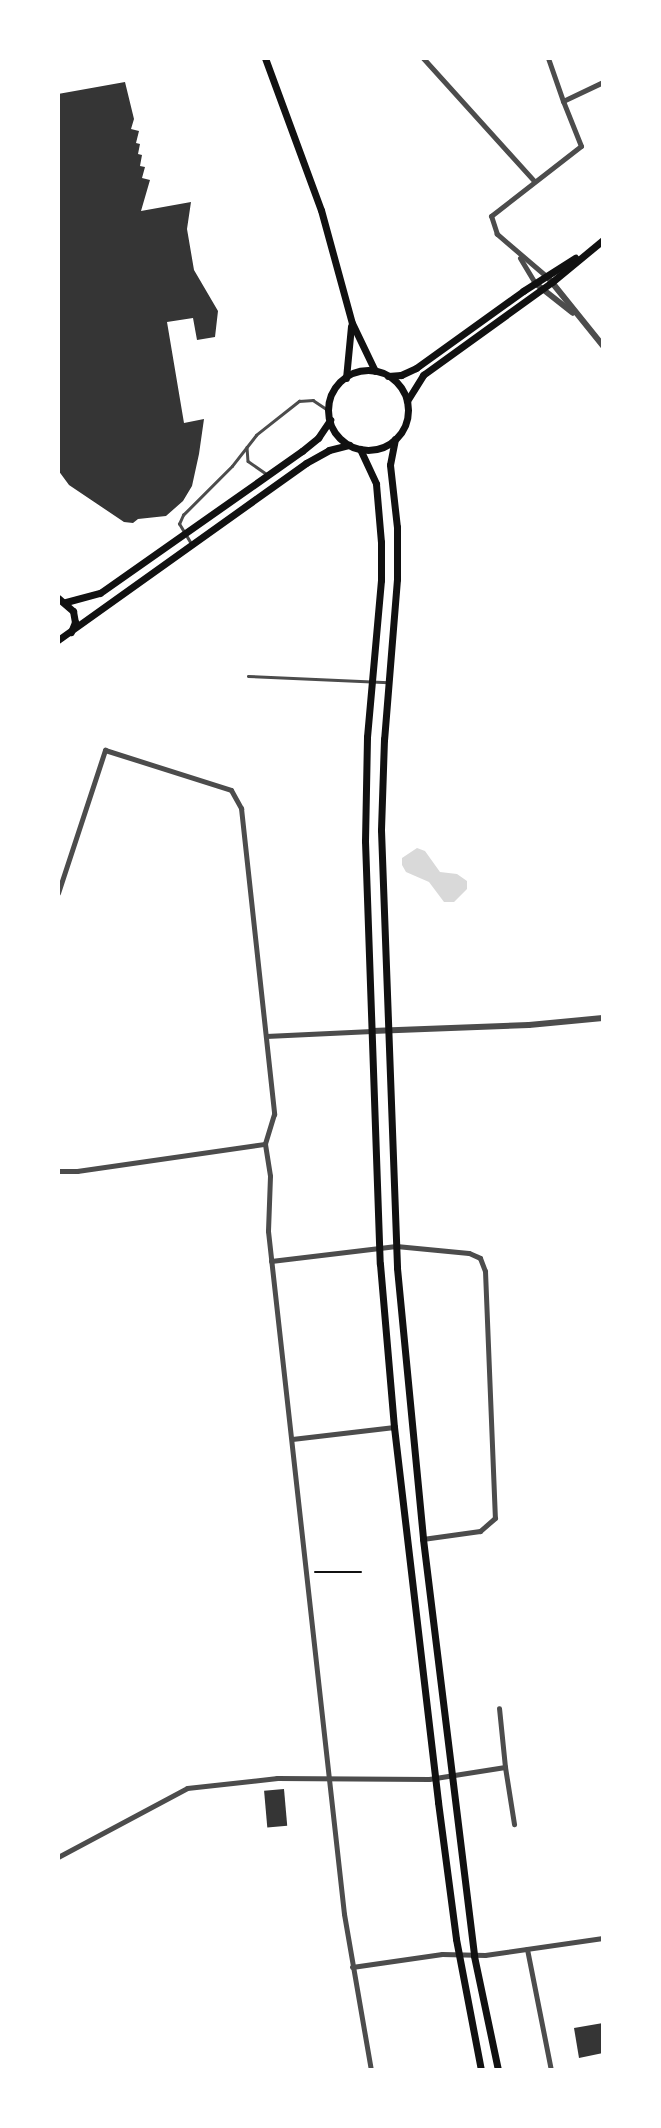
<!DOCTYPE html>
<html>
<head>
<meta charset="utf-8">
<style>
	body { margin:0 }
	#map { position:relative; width:661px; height:2128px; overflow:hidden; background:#fff; font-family:Spectral,serif }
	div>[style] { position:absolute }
	.water>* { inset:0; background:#d9d9d9 }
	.building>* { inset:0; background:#353535; transform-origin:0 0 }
	.path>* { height:2px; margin:-1px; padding:0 1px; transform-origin:1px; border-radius:1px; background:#111 }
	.service>* { height:2.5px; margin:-1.25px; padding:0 1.25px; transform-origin:1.25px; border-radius:1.25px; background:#4c4c4c }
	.minor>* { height:5px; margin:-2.5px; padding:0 2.5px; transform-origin:2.5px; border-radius:2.5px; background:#4c4c4c }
	.tertiary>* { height:6px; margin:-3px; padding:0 3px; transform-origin:3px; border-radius:3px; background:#4c4c4c }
	.secondary>* { height:7px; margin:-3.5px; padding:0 3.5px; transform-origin:3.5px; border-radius:3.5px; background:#111 }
	.secondary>.ring { margin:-3.5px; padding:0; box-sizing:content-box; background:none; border:7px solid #111; border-radius:50% }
	span { translate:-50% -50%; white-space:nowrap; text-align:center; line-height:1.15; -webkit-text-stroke:5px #fff; paint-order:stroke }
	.frame { position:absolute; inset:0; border:60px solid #fff; pointer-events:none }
</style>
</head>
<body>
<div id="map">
	<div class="water">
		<div style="clip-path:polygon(417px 848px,425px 851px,440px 872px,457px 874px,467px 881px,467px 889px,454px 902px,444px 902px,429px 882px,406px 872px,402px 865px,402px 858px)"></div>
	</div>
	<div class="building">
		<div style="clip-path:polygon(125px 82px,134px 119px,131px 129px,139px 131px,136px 143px,140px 144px,138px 154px,142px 155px,140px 166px,145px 167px,142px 178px,150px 180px,141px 211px,191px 202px,187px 229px,194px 270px,218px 311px,215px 337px,197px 340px,193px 318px,167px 322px,184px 423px,204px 419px,199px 454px,192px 486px,183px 501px,166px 516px,138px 519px,133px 523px,124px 522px,69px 485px,58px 470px,58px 94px)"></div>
		<div style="left:284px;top:1789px;width:37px;height:20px;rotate:85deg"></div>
		<div style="clip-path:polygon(603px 2023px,603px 2053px,579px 2058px,574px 2028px)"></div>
	</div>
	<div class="path">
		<div style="left:315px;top:1572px;width:46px"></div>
	</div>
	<div class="service">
		<div style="left:247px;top:447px;width:14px;rotate:86deg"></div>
		<div style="left:248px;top:461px;width:21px;rotate:35deg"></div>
		<div style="left:190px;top:542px;width:21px;rotate:-121deg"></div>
		<div style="left:179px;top:524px;width:10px;rotate:-66deg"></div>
		<div style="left:183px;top:515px;width:69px;rotate:-45deg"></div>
		<div style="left:232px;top:466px;width:39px;rotate:-52deg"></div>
		<div style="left:256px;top:435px;width:55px;rotate:-38.3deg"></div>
		<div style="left:299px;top:401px;width:14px;rotate:-4deg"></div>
		<div style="left:313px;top:400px;width:18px;rotate:34deg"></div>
		<div style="left:248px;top:676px;width:140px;rotate:2.5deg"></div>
	</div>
	<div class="minor">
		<div style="left:423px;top:58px;width:166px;rotate:47.9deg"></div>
		<div style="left:548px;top:58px;width:46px;rotate:70.8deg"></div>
		<div style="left:520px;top:258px;width:29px;rotate:59deg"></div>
		<div style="left:546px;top:276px;width:65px;rotate:-139.4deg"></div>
		<div style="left:497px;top:234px;width:19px;rotate:-108deg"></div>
		<div style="left:491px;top:216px;width:114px;rotate:-37.9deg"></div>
		<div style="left:581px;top:146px;width:48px;rotate:-111.8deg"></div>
		<div style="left:563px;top:101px;width:44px;rotate:-25.4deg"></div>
		<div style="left:58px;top:893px;width:151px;rotate:-71.8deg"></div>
		<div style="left:105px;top:750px;width:132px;rotate:17.6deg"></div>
		<div style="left:231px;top:790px;width:21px;rotate:61deg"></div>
		<div style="left:241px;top:808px;width:308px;rotate:83.8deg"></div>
		<div style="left:274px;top:1114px;width:31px;rotate:107deg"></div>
		<div style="left:265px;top:1144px;width:32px;rotate:81deg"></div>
		<div style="left:270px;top:1176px;width:55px;rotate:92.1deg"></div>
		<div style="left:268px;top:1231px;width:687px;rotate:83.65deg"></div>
		<div style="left:344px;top:1914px;width:158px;rotate:80.2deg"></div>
		<div style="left:266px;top:1036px;width:106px;rotate:-2.7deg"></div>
		<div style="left:58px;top:1171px;width:19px"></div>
		<div style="left:77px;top:1171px;width:190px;rotate:-8.2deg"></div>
		<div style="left:271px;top:1261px;width:126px;rotate:-6.8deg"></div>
		<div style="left:396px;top:1246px;width:73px;rotate:5.5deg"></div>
		<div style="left:469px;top:1253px;width:12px;rotate:24deg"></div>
		<div style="left:480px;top:1258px;width:14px;rotate:69deg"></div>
		<div style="left:485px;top:1271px;width:247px;rotate:87.7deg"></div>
		<div style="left:495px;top:1518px;width:20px;rotate:139deg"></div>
		<div style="left:480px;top:1531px;width:58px;rotate:172deg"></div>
		<div style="left:292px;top:1439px;width:103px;rotate:-6.7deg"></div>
		<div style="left:505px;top:1767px;width:58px;rotate:81deg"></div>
		<div style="left:58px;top:1857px;width:146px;rotate:-28.1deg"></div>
		<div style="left:187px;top:1788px;width:91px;rotate:-6.3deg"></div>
		<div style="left:277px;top:1778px;width:152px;rotate:0.4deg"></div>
		<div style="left:429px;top:1779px;width:77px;rotate:-9deg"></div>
		<div style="left:505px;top:1767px;width:59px;rotate:-95.8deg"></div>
		<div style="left:527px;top:1949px;width:123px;rotate:78.8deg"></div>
		<div style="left:352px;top:1967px;width:91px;rotate:-8.2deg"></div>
		<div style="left:442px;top:1954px;width:43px;rotate:1.3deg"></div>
		<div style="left:485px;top:1955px;width:119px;rotate:-8.2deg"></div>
	</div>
	<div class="tertiary">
		<div style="left:550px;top:280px;width:85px;rotate:51.2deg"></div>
		<div style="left:535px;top:283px;width:48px;rotate:38.3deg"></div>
		<div style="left:372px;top:1031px;width:157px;rotate:-2.2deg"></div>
		<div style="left:529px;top:1025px;width:74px;rotate:-5.4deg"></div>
	</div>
	<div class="secondary">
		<div style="left:265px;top:58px;width:162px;rotate:69.8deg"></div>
		<div style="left:321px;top:210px;width:117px;rotate:74.7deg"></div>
		<div style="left:352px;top:323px;width:53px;rotate:64.4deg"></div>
		<div class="ring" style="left:328px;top:370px;width:73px;height:73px"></div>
		<div style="left:388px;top:376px;width:13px;rotate:-4deg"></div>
		<div style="left:401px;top:375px;width:17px;rotate:-25deg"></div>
		<div style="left:416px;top:368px;width:132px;rotate:-35.7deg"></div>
		<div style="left:523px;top:291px;width:62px;rotate:-32.4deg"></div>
		<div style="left:346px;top:378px;width:52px;rotate:-84.5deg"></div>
		<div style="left:407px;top:401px;width:31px;rotate:-58deg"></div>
		<div style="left:423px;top:375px;width:159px;rotate:-35.8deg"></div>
		<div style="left:552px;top:282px;width:66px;rotate:-39.5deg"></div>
		<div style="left:395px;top:439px;width:26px;rotate:101deg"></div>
		<div style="left:390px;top:465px;width:62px;rotate:83.6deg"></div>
		<div style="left:397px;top:527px;width:52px;rotate:90deg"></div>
		<div style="left:397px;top:579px;width:161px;rotate:94.6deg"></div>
		<div style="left:384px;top:739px;width:91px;rotate:91.9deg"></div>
		<div style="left:381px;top:830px;width:438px;rotate:87.9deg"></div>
		<div style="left:397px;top:1268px;width:272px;rotate:84.5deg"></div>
		<div style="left:423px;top:1539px;width:420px;rotate:83deg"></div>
		<div style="left:474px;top:1956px;width:116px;rotate:78.1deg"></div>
		<div style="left:360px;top:449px;width:38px;rotate:65deg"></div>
		<div style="left:376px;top:484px;width:58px;rotate:85.1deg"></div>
		<div style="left:381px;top:542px;width:38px;rotate:90deg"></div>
		<div style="left:381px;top:580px;width:158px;rotate:95.1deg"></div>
		<div style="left:367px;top:737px;width:104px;rotate:91.1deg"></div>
		<div style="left:365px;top:841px;width:423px;rotate:88deg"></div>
		<div style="left:380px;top:1264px;width:164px;rotate:85.1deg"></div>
		<div style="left:394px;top:1427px;width:378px;rotate:83.3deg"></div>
		<div style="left:438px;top:1802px;width:138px;rotate:82.5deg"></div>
		<div style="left:456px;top:1939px;width:133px;rotate:79.2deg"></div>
		<div style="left:58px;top:598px;width:20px;rotate:41deg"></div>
		<div style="left:73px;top:611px;width:11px;rotate:80deg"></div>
		<div style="left:75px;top:622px;width:11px;rotate:112deg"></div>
		<div style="left:66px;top:602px;width:35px;rotate:-15deg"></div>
		<div style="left:100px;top:593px;width:247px;rotate:-35.1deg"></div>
		<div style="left:302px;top:451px;width:21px;rotate:-39deg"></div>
		<div style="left:318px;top:438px;width:22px;rotate:-56deg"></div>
		<div style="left:58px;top:640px;width:305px;rotate:-35.5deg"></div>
		<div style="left:306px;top:463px;width:26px;rotate:-29deg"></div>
		<div style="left:329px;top:450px;width:21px;rotate:-14deg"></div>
	</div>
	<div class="frame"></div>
</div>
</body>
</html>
